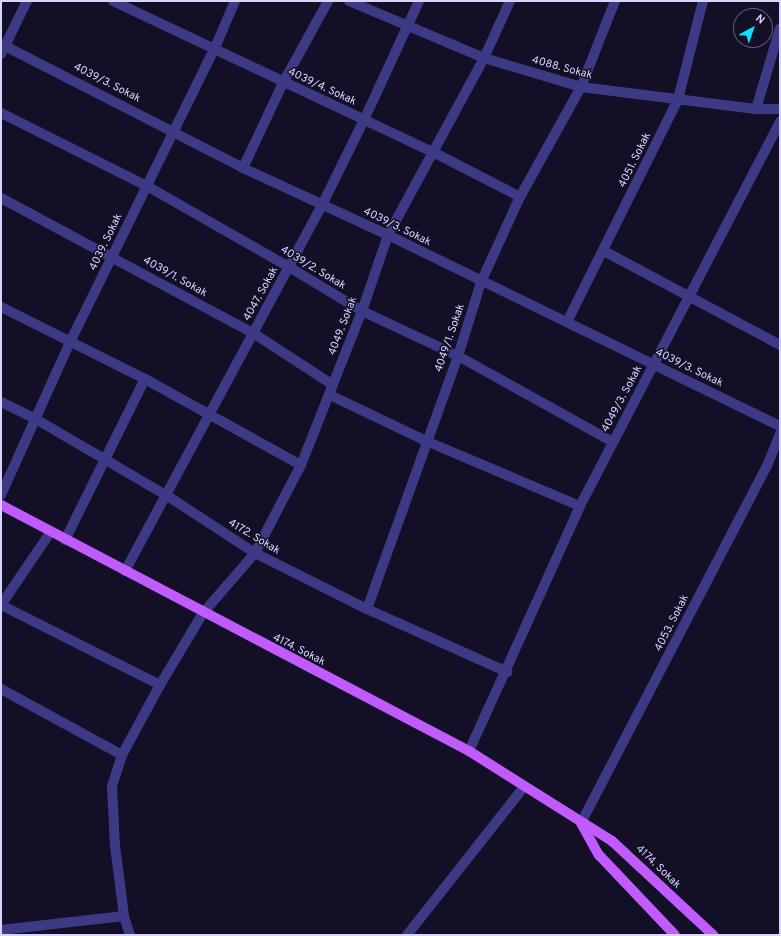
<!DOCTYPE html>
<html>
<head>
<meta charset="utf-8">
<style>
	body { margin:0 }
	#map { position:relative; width:781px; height:936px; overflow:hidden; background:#130f26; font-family:Overpass,sans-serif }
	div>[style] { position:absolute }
	.minor>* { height:10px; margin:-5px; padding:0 5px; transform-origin:5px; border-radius:5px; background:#3d3a85 }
	.major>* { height:10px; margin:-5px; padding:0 5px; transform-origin:5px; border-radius:5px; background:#c25bff }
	span { translate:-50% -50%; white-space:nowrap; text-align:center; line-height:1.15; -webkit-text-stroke:3px #130f26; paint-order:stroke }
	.street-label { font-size:11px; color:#d9d4ff }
	.frame { position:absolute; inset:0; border:2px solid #d9d4ff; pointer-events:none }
	.north { position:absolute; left:733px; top:8px; width:40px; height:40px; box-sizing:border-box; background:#130f26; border:1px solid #625e7d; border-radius:50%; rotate:40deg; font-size:11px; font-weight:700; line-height:16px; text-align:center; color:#d9d4ff }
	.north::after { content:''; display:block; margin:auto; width:14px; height:18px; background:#00e5ff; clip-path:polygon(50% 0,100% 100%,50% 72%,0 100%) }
</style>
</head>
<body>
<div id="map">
	<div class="minor">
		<div style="left:113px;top:1px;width:354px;rotate:25.3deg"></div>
		<div style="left:433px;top:152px;width:98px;rotate:27.3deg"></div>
		<div style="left:349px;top:1px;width:147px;rotate:22.9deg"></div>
		<div style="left:484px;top:58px;width:101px;rotate:16.6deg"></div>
		<div style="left:581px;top:87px;width:176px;rotate:7.2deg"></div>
		<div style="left:756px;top:109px;width:24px"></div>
		<div style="left:5px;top:46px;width:267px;rotate:27.1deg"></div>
		<div style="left:243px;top:168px;width:160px;rotate:24.8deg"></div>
		<div style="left:388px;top:235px;width:436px;rotate:26deg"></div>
		<div style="left:1px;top:54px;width:59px;rotate:-63.9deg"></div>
		<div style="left:756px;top:109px;width:84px;rotate:-73.5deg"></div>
		<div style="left:1px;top:113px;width:163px;rotate:26.6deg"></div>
		<div style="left:147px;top:186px;width:163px;rotate:29.7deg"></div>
		<div style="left:289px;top:267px;width:85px;rotate:31.1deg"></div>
		<div style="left:362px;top:311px;width:106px;rotate:25.1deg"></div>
		<div style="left:458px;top:356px;width:177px;rotate:29deg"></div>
		<div style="left:243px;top:168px;width:94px;rotate:-64.8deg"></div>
		<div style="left:283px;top:83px;width:94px;rotate:-61.2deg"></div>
		<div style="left:1px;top:198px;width:286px;rotate:28.2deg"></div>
		<div style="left:253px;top:333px;width:95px;rotate:33deg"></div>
		<div style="left:604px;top:251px;width:200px;rotate:28.1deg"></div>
		<div style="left:1px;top:307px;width:161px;rotate:26.6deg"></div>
		<div style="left:145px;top:379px;width:178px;rotate:28.9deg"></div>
		<div style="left:567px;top:322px;width:249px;rotate:-63.5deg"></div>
		<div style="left:678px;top:99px;width:101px;rotate:-75.7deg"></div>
		<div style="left:330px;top:395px;width:106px;rotate:25.6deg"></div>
		<div style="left:426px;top:441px;width:167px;rotate:22.9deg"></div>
		<div style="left:1px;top:402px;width:37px;rotate:26deg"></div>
		<div style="left:34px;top:418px;width:153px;rotate:30.3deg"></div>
		<div style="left:166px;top:495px;width:106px;rotate:33.1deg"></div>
		<div style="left:255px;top:553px;width:125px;rotate:26.6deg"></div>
		<div style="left:367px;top:609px;width:154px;rotate:24.2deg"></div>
		<div style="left:1px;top:495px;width:170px;rotate:-65.7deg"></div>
		<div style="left:71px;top:340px;width:323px;rotate:-63.8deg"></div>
		<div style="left:214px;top:50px;width:53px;rotate:-66.8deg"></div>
		<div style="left:65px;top:540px;width:180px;rotate:-63.6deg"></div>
		<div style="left:125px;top:571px;width:416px;rotate:-61.7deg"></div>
		<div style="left:322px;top:205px;width:95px;rotate:-63.7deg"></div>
		<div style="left:364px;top:120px;width:131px;rotate:-65.2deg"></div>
		<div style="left:1px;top:605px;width:178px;rotate:26.7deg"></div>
		<div style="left:1px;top:605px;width:87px;rotate:-55.8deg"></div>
		<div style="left:367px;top:609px;width:269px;rotate:-70.2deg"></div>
		<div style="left:458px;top:356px;width:77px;rotate:-72.7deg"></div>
		<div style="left:481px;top:282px;width:94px;rotate:-65.4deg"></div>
		<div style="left:520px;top:197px;width:126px;rotate:-61deg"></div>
		<div style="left:581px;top:87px;width:92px;rotate:-68.4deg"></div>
		<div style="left:1px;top:689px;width:138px;rotate:28.6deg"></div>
		<div style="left:469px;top:751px;width:269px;rotate:-65.6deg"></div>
		<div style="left:580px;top:506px;width:434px;rotate:-62.5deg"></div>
		<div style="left:581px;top:823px;width:403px;rotate:-62.5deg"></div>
		<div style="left:767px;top:466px;width:35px;rotate:-68deg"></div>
		<div style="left:1px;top:930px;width:124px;rotate:-6.5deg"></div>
		<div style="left:130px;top:935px;width:20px;rotate:-108deg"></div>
		<div style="left:124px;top:916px;width:71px;rotate:-97.3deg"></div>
		<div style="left:115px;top:846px;width:60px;rotate:-92.9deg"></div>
		<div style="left:112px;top:786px;width:33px;rotate:-72deg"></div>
		<div style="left:122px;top:755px;width:80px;rotate:-61.5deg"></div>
		<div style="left:160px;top:685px;width:84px;rotate:-59.2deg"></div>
		<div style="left:203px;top:613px;width:79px;rotate:-49.1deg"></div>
		<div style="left:255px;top:553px;width:99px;rotate:-62.4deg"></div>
		<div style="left:301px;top:465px;width:166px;rotate:-68.4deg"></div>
		<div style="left:362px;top:311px;width:80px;rotate:-71.1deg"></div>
		<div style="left:388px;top:235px;width:201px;rotate:-61.5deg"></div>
		<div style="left:484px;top:58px;width:63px;rotate:-65.5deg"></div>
		<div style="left:407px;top:935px;width:189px;rotate:-51.7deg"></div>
	</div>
	<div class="major">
		<div style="left:1px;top:505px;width:529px;rotate:27.73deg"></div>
		<div style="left:469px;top:751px;width:169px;rotate:32.2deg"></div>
		<div style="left:612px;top:841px;width:138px;rotate:42.9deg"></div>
		<div style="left:581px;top:823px;width:37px;rotate:61deg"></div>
		<div style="left:599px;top:855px;width:110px;rotate:46.5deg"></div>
	</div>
	<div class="street-label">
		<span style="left:562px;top:68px;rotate:15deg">4088. Sokak</span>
		<span style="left:107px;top:83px;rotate:27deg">4039/3. Sokak</span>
		<span style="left:322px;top:87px;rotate:25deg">4039/4. Sokak</span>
		<span style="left:635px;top:160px;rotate:-64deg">4051. Sokak</span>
		<span style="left:397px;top:227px;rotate:26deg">4039/3. Sokak</span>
		<span style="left:106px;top:242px;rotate:-64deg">4039. Sokak</span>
		<span style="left:313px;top:268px;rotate:31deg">4039/2. Sokak</span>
		<span style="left:175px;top:277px;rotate:29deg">4039/1. Sokak</span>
		<span style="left:261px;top:294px;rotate:-61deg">4047. Sokak</span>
		<span style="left:343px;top:326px;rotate:-69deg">4049. Sokak</span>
		<span style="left:450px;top:338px;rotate:-71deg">4049/1. Sokak</span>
		<span style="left:689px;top:368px;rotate:26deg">4039/3. Sokak</span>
		<span style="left:622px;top:399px;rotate:-62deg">4049/3. Sokak</span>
		<span style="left:254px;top:537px;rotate:31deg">4172. Sokak</span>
		<span style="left:672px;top:623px;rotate:-63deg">4053. Sokak</span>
		<span style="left:299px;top:650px;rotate:27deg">4174. Sokak</span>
		<span style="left:658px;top:867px;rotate:44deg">4174. Sokak</span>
	</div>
	<div class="frame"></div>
	<div class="north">N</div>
</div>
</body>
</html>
